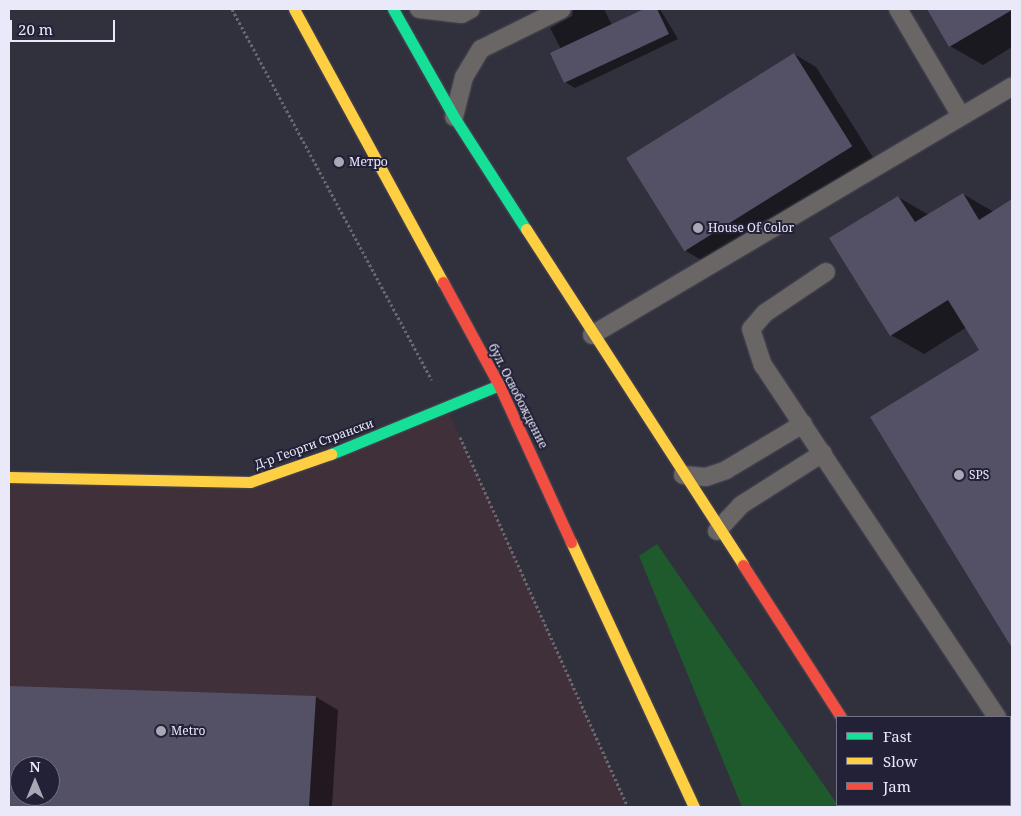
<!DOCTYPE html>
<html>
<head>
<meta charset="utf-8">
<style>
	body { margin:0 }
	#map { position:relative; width:1021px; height:816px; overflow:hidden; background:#31303d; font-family:"Noto Serif",serif }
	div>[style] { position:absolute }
	.commercial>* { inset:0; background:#3f303a }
	.green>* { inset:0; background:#1e5a2c }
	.shadow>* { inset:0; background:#0007 }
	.building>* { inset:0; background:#545066; transform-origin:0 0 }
	.path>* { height:3px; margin-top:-1.5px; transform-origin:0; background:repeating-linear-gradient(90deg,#6b686d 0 2.5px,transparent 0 5px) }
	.roads { filter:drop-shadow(0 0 1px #4c4b56) drop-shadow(0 0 1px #4c4b56) }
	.lane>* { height:18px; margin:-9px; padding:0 9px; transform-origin:9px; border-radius:9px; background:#6a6666 }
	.fast>* { height:11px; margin:-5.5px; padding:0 5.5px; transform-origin:5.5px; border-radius:5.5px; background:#16e098 }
	.slow>* { height:11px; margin:-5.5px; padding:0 5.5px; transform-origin:5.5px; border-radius:5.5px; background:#ffcf43 }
	.jam>* { height:11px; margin:-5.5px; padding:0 5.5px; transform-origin:5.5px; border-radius:5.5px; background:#f24e42 }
	.dots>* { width:14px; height:14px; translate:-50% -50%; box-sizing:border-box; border:2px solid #232137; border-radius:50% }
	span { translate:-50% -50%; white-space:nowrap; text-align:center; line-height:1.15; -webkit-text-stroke:4px #232137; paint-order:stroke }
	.poi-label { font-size:12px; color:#eae9f9 }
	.left { translate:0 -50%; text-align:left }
	.street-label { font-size:12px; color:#eae9f9 }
	.frame { position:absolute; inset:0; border:10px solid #eae9f9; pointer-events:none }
	.legend { position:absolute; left:836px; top:716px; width:175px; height:90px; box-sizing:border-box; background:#232137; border:1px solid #737185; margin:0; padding:6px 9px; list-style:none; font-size:15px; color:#eae9f9 }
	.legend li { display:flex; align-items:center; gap:10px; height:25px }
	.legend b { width:25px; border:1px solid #737185 }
	.north { position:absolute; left:10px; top:756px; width:50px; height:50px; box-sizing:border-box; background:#232137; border:1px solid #737185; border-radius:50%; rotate:0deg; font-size:14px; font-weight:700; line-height:20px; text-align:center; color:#eae9f9 }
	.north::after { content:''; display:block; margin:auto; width:18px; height:22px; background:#a9a8b7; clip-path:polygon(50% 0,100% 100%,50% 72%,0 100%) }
	.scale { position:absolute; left:10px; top:20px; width:105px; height:22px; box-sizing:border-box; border:2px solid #eae9f9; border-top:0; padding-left:6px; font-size:15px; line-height:18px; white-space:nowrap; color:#eae9f9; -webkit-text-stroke:4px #232137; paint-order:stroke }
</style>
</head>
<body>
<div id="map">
	<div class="commercial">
		<div style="clip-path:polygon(evenodd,447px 408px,628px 807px,9px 807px,9px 477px,250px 482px,447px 408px,20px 766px,50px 766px,50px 796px,20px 796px,20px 766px)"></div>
	</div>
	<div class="green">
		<div style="clip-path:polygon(657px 544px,839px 807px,742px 807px,639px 556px)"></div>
	</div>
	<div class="shadow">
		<div style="clip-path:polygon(573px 9px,604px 9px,612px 25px,647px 9px,660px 9px,678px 39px,575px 88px,565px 82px,561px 49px,550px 28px,572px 16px)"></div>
		<div style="clip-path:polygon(929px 9px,1012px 9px,1012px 47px,983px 65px,950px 46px)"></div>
		<div style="clip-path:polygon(794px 54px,816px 67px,874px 159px,708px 264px,686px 251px)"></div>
		<div style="clip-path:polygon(963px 194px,994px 212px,1012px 201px,1012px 645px,871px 418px,981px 351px,967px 327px,924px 354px,891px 335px,898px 197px,929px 215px)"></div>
		<div style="clip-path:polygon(evenodd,9px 688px,316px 697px,338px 710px,332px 807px,9px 807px,9px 688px,20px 766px,50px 766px,50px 796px,20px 796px,20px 766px)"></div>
	</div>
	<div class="building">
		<div style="clip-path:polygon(644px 9px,657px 9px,669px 34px,564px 83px,550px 53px)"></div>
		<div style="clip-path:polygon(927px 9px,1012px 9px,1012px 10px,949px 47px)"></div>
		<div style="left:794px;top:53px;width:110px;height:198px;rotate:58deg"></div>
		<div style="clip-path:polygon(963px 193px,979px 220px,1012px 199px,1012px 648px,870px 417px,979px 350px,948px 300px,890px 336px,829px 238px,898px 196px,915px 222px)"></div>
		<div style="clip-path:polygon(evenodd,9px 686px,316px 696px,309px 807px,9px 807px,9px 686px,20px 766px,50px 766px,50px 796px,20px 796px,20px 766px)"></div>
	</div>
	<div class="path">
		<div style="left:232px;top:9px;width:421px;rotate:61.7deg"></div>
		<div style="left:460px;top:437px;width:406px;rotate:65.6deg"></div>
	</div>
	<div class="roads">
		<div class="lane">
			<div style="left:419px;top:9px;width:43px;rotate:6.6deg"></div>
			<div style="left:462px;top:14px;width:10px;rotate:-29deg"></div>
			<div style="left:898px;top:9px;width:124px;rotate:59.5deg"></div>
			<div style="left:454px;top:117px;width:41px;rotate:-76deg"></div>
			<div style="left:464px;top:77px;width:33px;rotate:-59deg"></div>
			<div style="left:481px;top:49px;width:90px;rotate:-26.3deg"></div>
			<div style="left:826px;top:272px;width:73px;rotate:146.1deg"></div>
			<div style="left:765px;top:313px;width:21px;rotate:131deg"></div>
			<div style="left:751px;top:329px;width:38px;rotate:72deg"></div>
			<div style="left:763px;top:365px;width:423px;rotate:56.4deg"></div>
			<div style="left:592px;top:335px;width:488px;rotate:-30.6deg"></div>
			<div style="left:683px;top:475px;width:23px;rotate:5deg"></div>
			<div style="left:706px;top:477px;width:21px;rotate:-19deg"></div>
			<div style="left:726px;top:470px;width:90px;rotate:-30.9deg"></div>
			<div style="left:717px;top:531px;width:35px;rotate:-47deg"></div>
			<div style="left:741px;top:505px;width:97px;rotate:-32.4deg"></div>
			<div style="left:1010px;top:736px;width:4px;rotate:63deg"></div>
		</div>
		<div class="fast">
			<div style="left:393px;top:9px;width:124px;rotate:60.5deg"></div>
			<div style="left:454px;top:117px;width:133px;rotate:57.3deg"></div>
			<div style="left:331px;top:454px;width:182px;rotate:-22.3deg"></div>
		</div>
		<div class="slow">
			<div style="left:294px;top:9px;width:311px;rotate:61.4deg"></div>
			<div style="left:526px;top:229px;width:400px;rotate:57.1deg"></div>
			<div style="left:9px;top:477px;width:241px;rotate:1.2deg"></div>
			<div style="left:250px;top:482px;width:86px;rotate:-19.1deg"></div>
			<div style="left:571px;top:542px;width:292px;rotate:65.1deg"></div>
			<div style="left:900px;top:805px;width:3px;rotate:45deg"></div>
		</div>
		<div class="jam">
			<div style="left:443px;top:282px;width:117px;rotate:61.5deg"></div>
			<div style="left:499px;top:385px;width:173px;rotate:65.4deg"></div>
			<div style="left:743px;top:565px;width:181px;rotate:57.2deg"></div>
		</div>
	</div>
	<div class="dots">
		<div style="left:339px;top:162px;background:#a9a8b7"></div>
		<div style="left:698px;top:228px;background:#a9a8b7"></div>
		<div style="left:959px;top:475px;background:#a9a8b7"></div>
		<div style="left:161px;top:731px;background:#a9a8b7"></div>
	</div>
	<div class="poi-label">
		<span class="left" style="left:349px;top:162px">Метро</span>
		<span class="left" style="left:708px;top:228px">House Of Color</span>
		<span class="left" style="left:969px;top:475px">SPS</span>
		<span class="left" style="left:171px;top:731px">Metro</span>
	</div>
	<div class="street-label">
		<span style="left:518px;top:396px;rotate:63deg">бул. Освобождение</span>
		<span style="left:314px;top:444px;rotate:-20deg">Д-р Георги Странски</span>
	</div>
	<div class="frame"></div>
	<ul class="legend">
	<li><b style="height:6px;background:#16e098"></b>Fast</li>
	<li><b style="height:6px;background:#ffcf43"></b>Slow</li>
	<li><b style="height:6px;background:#f24e42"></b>Jam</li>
	</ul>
	<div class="north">N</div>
	<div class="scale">20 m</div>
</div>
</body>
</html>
